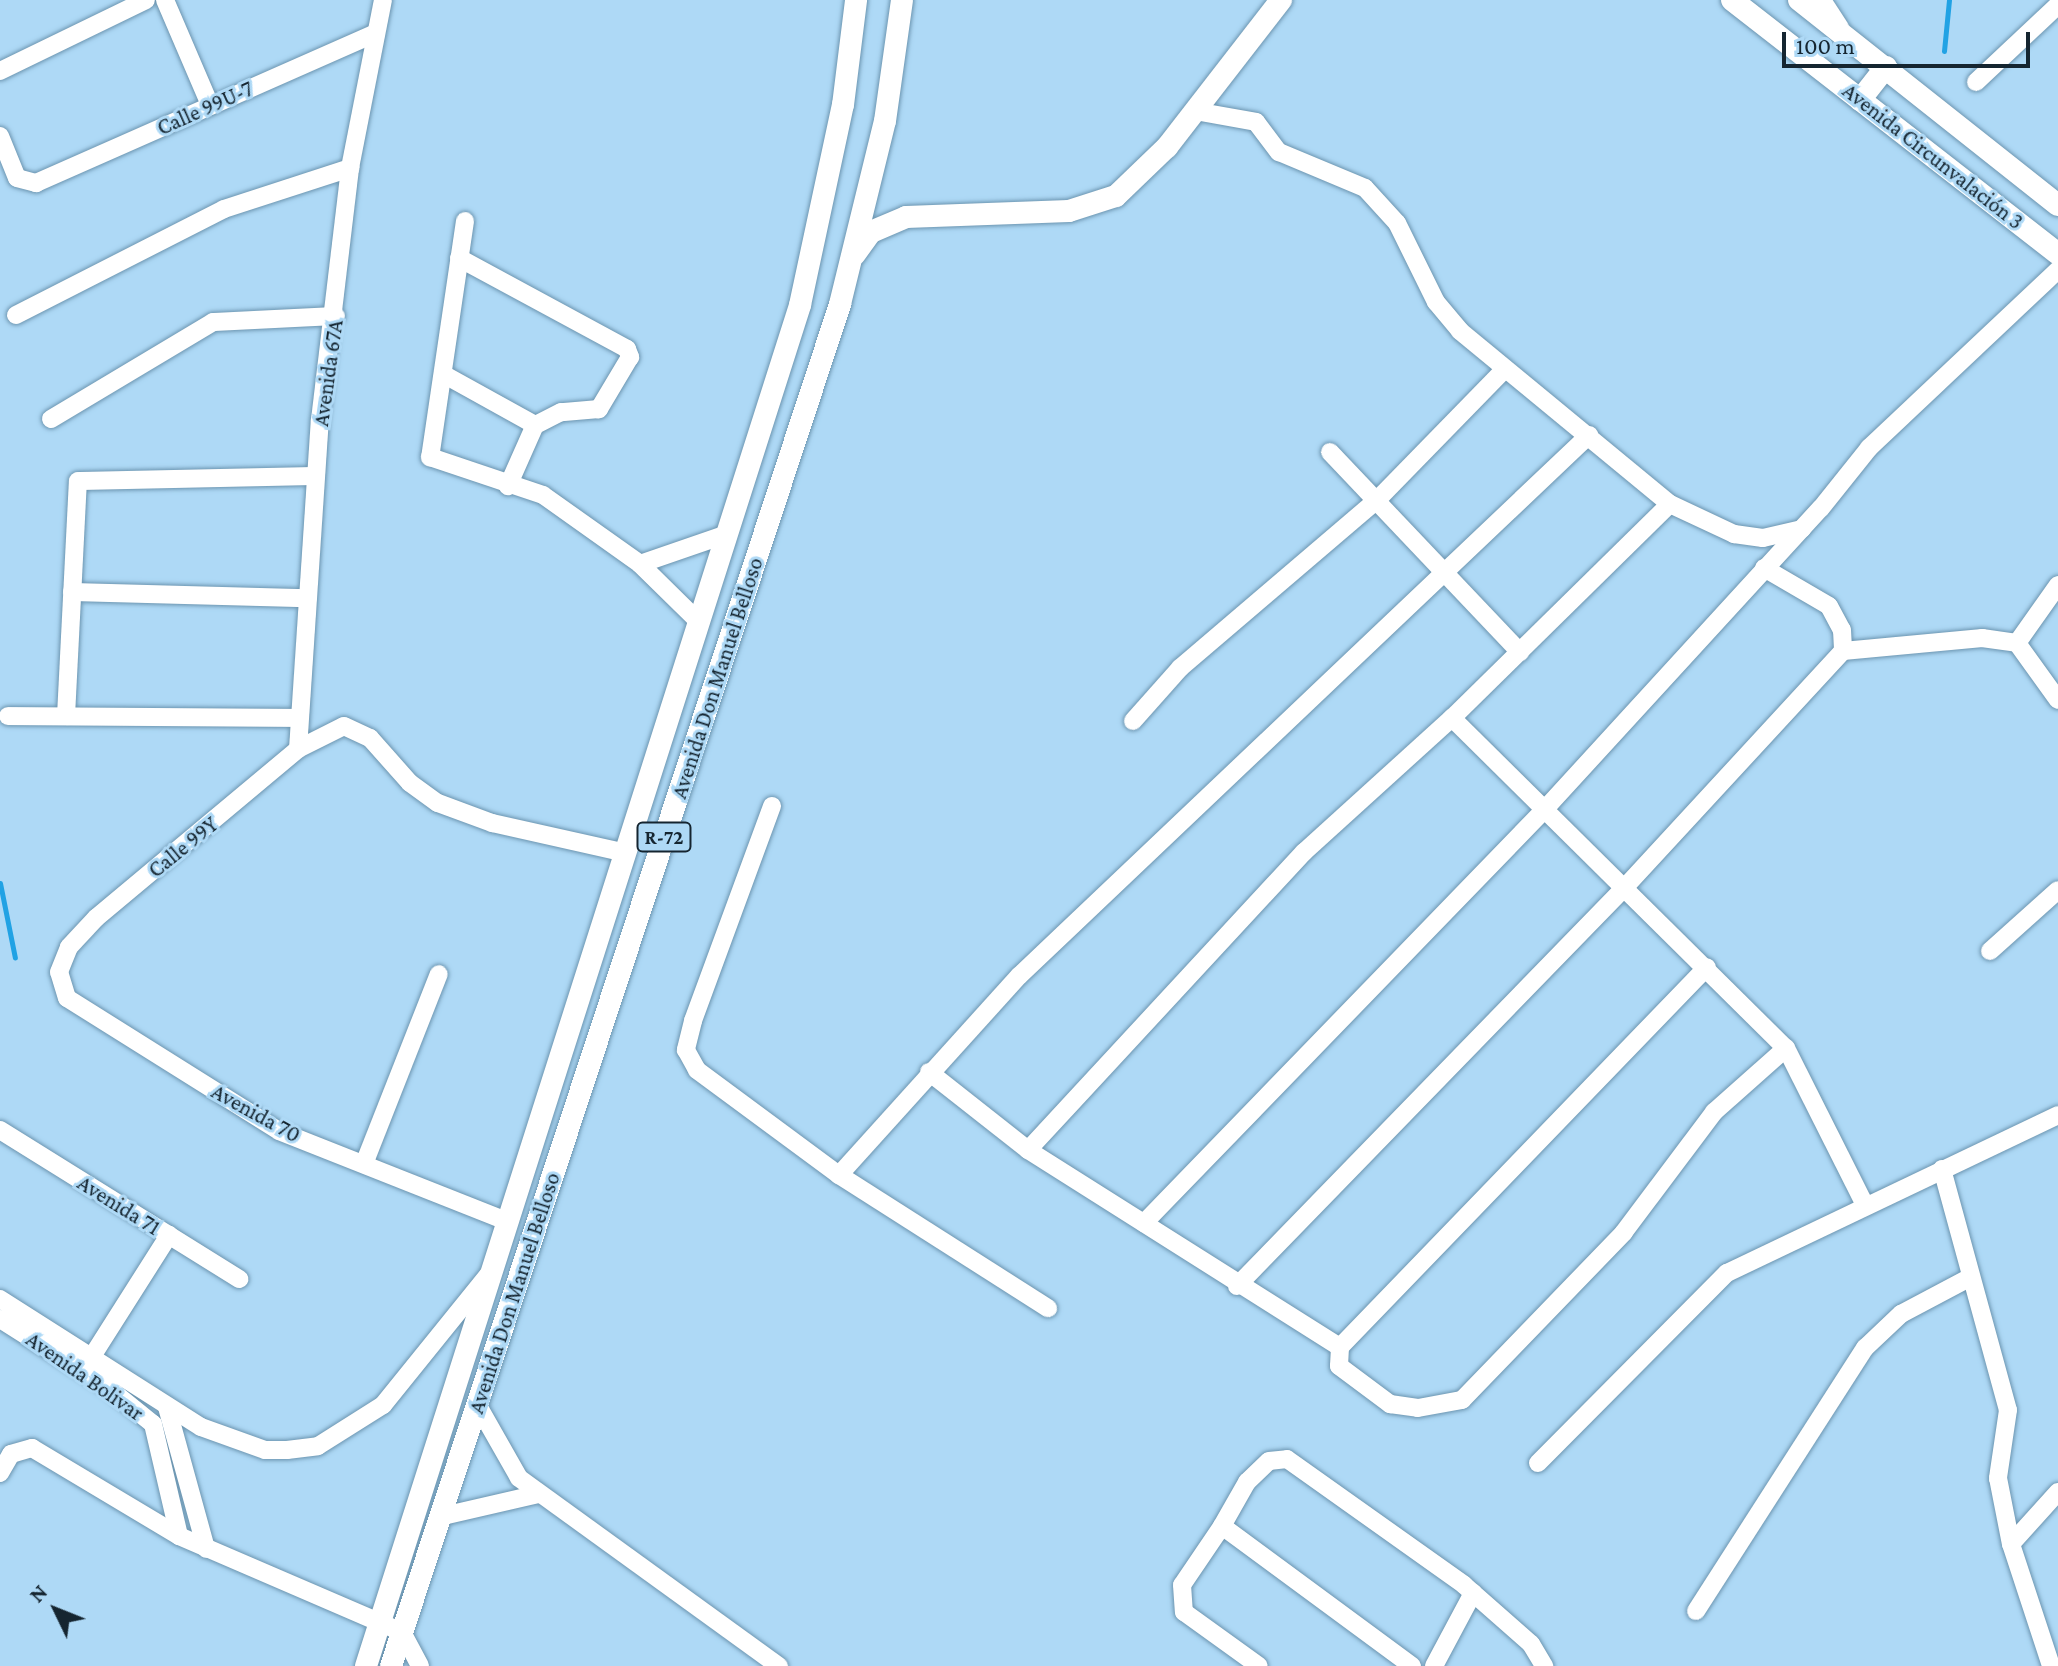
<!DOCTYPE html>
<html>
<head>
<meta charset="utf-8">
<style>
	body { margin:0 }
	#map { position:relative; width:2058px; height:1666px; overflow:hidden; background:#aed9f6; font-family:"Crimson Pro",serif }
	div>[style] { position:absolute }
	.stream>* { height:5px; margin:-2.5px; padding:0 2.5px; transform-origin:2.5px; border-radius:2.5px; background:#21a2e4 }
	.roads { filter:drop-shadow(0 0 2px #6c95b0) drop-shadow(0 0 2px #6c95b0) }
	.minor>* { height:18px; margin:-9px; padding:0 9px; transform-origin:9px; border-radius:9px; background:#fff }
	.major>* { height:22px; margin:-11px; padding:0 11px; transform-origin:11px; border-radius:11px; background:#fff }
	span { translate:-50% -50%; white-space:nowrap; text-align:center; line-height:1.15; -webkit-text-stroke:6px #aed9f6; paint-order:stroke }
	.shield-label span { padding:2px 6px; background:#aed9f6; border:2px solid; border-radius:6px; -webkit-text-stroke-width:0 }
	.shield-label { font-size:20px; color:#152530; font-weight:700 }
	.street-label { font-size:22px; color:#152530 }
	.north { position:absolute; left:16px; top:1570px; width:80px; height:80px; -webkit-text-stroke:6px #aed9f6; paint-order:stroke; rotate:313deg; font-size:22px; font-weight:700; line-height:32px; text-align:center; color:#152530 }
	.north::after { content:''; display:block; margin:auto; width:28px; height:36px; background:#152530; clip-path:polygon(50% 0,100% 100%,50% 72%,0 100%) }
	.scale { position:absolute; left:1782px; top:32px; width:248px; height:36px; box-sizing:border-box; border:4px solid #152530; border-top:0; padding-left:10px; font-size:24px; line-height:28px; white-space:nowrap; color:#152530; -webkit-text-stroke:6px #aed9f6; paint-order:stroke }
</style>
</head>
<body>
<div id="map">
	<div class="stream">
		<div style="left:1944px;top:51px;width:51px;rotate:-84.4deg"></div>
		<div style="left:0;top:883px;width:76px;rotate:78.7deg"></div>
	</div>
	<div class="roads">
		<div class="minor">
			<div style="left:165px;top:0;width:114px;rotate:66.8deg"></div>
			<div style="left:1822px;top:0;width:33px;rotate:57deg"></div>
			<div style="left:0;top:71px;width:162px;rotate:-25.9deg"></div>
			<div style="left:1976px;top:82px;width:112px;rotate:-43.2deg"></div>
			<div style="left:1195px;top:111px;width:62px;rotate:10.2deg"></div>
			<div style="left:1256px;top:122px;width:38px;rotate:53deg"></div>
			<div style="left:1279px;top:152px;width:93px;rotate:22.7deg"></div>
			<div style="left:1365px;top:188px;width:47px;rotate:47.6deg"></div>
			<div style="left:1397px;top:223px;width:88px;rotate:63.7deg"></div>
			<div style="left:1436px;top:302px;width:38px;rotate:50deg"></div>
			<div style="left:1460px;top:331px;width:272px;rotate:39.5deg"></div>
			<div style="left:1670px;top:504px;width:71px;rotate:25.1deg"></div>
			<div style="left:1734px;top:534px;width:29px;rotate:8deg"></div>
			<div style="left:1763px;top:538px;width:40px;rotate:-13deg"></div>
			<div style="left:0;top:136px;width:45px;rotate:68deg"></div>
			<div style="left:17px;top:178px;width:20px;rotate:15deg"></div>
			<div style="left:36px;top:183px;width:369px;rotate:-23.8deg"></div>
			<div style="left:465px;top:221px;width:239px;rotate:98.4deg"></div>
			<div style="left:430px;top:457px;width:119px;rotate:18.6deg"></div>
			<div style="left:543px;top:495px;width:119px;rotate:35.4deg"></div>
			<div style="left:640px;top:564px;width:84px;rotate:44.5deg"></div>
			<div style="left:459px;top:258px;width:191px;rotate:28.4deg"></div>
			<div style="left:627px;top:349px;width:9px;rotate:69deg"></div>
			<div style="left:630px;top:357px;width:61px;rotate:120.8deg"></div>
			<div style="left:599px;top:409px;width:38px;rotate:175deg"></div>
			<div style="left:561px;top:412px;width:29px;rotate:153deg"></div>
			<div style="left:535px;top:425px;width:67px;rotate:113.9deg"></div>
			<div style="left:16px;top:315px;width:233px;rotate:-27deg"></div>
			<div style="left:224px;top:209px;width:133px;rotate:-18deg"></div>
			<div style="left:443px;top:374px;width:105px;rotate:29deg"></div>
			<div style="left:51px;top:419px;width:189px;rotate:-30.9deg"></div>
			<div style="left:213px;top:322px;width:123px;rotate:-2.8deg"></div>
			<div style="left:1330px;top:452px;width:276px;rotate:46.5deg"></div>
			<div style="left:640px;top:564px;width:92px;rotate:-19deg"></div>
			<div style="left:1764px;top:568px;width:75px;rotate:30.3deg"></div>
			<div style="left:1829px;top:606px;width:27px;rotate:62deg"></div>
			<div style="left:1842px;top:630px;width:21px;rotate:87deg"></div>
			<div style="left:72px;top:592px;width:235px;rotate:1.5deg"></div>
			<div style="left:2017px;top:643px;width:71px;rotate:-54.7deg"></div>
			<div style="left:2017px;top:643px;width:70px;rotate:54.3deg"></div>
			<div style="left:8px;top:716px;width:290px;rotate:0.4deg"></div>
			<div style="left:66px;top:716px;width:235px;rotate:-87.1deg"></div>
			<div style="left:78px;top:481px;width:238px;rotate:-1.2deg"></div>
			<div style="left:1452px;top:718px;width:470px;rotate:44.7deg"></div>
			<div style="left:1786px;top:1048px;width:174px;rotate:63.3deg"></div>
			<div style="left:1133px;top:721px;width:71px;rotate:-48.4deg"></div>
			<div style="left:1180px;top:668px;width:260px;rotate:-40.5deg"></div>
			<div style="left:1378px;top:499px;width:180px;rotate:-45.7deg"></div>
			<div style="left:298px;top:749px;width:330px;rotate:-86.2deg"></div>
			<div style="left:320px;top:420px;width:254px;rotate:-83.2deg"></div>
			<div style="left:350px;top:168px;width:171px;rotate:-78.9deg"></div>
			<div style="left:772px;top:806px;width:229px;rotate:110.2deg"></div>
			<div style="left:693px;top:1021px;width:30px;rotate:104deg"></div>
			<div style="left:686px;top:1050px;width:23px;rotate:61deg"></div>
			<div style="left:697px;top:1070px;width:177px;rotate:36.5deg"></div>
			<div style="left:839px;top:1175px;width:248px;rotate:32.5deg"></div>
			<div style="left:1990px;top:951px;width:91px;rotate:-41.9deg"></div>
			<div style="left:929px;top:1072px;width:126px;rotate:38.2deg"></div>
			<div style="left:1028px;top:1150px;width:369px;rotate:32.3deg"></div>
			<div style="left:1340px;top:1347px;width:528px;rotate:-46deg"></div>
			<div style="left:0;top:1130px;width:282px;rotate:31.9deg"></div>
			<div style="left:1028px;top:1150px;width:406px;rotate:-47.2deg"></div>
			<div style="left:1304px;top:852px;width:200px;rotate:-42.2deg"></div>
			<div style="left:1452px;top:718px;width:305px;rotate:-44.5deg"></div>
			<div style="left:364px;top:1164px;width:204px;rotate:-68.5deg"></div>
			<div style="left:1942px;top:1169px;width:250px;rotate:74.7deg"></div>
			<div style="left:2008px;top:1410px;width:69px;rotate:98.4deg"></div>
			<div style="left:1998px;top:1478px;width:67px;rotate:78.9deg"></div>
			<div style="left:2011px;top:1544px;width:128px;rotate:71.8deg"></div>
			<div style="left:839px;top:1175px;width:268px;rotate:-47.9deg"></div>
			<div style="left:1019px;top:976px;width:786px;rotate:-43.5deg"></div>
			<div style="left:509px;top:1222px;width:247px;rotate:-158.4deg"></div>
			<div style="left:279px;top:1131px;width:250px;rotate:-147.9deg"></div>
			<div style="left:67px;top:998px;width:27px;rotate:-107deg"></div>
			<div style="left:59px;top:972px;width:27px;rotate:-68deg"></div>
			<div style="left:69px;top:947px;width:40px;rotate:-47deg"></div>
			<div style="left:96px;top:918px;width:263px;rotate:-39.9deg"></div>
			<div style="left:298px;top:749px;width:51px;rotate:-26.6deg"></div>
			<div style="left:344px;top:726px;width:29px;rotate:25deg"></div>
			<div style="left:370px;top:738px;width:60px;rotate:48.4deg"></div>
			<div style="left:410px;top:783px;width:34px;rotate:36deg"></div>
			<div style="left:438px;top:803px;width:58px;rotate:20.3deg"></div>
			<div style="left:492px;top:823px;width:137px;rotate:12.6deg"></div>
			<div style="left:1144px;top:1223px;width:576px;rotate:-45.91deg"></div>
			<div style="left:1545px;top:809px;width:408px;rotate:-47.5deg"></div>
			<div style="left:1821px;top:508px;width:77px;rotate:-51.3deg"></div>
			<div style="left:1869px;top:448px;width:260px;rotate:-43.3deg"></div>
			<div style="left:1237px;top:1286px;width:558px;rotate:-45.8deg"></div>
			<div style="left:1626px;top:886px;width:320px;rotate:-47.3deg"></div>
			<div style="left:1843px;top:651px;width:140px;rotate:-5.3deg"></div>
			<div style="left:1982px;top:638px;width:35px;rotate:8deg"></div>
			<div style="left:0;top:1299px;width:238px;rotate:32.5deg"></div>
			<div style="left:201px;top:1427px;width:68px;rotate:19.8deg"></div>
			<div style="left:265px;top:1450px;width:22px"></div>
			<div style="left:287px;top:1450px;width:31px;rotate:-7deg"></div>
			<div style="left:318px;top:1446px;width:77px;rotate:-32.2deg"></div>
			<div style="left:383px;top:1405px;width:167px;rotate:-51.1deg"></div>
			<div style="left:0;top:1319px;width:125px;rotate:32.3deg"></div>
			<div style="left:106px;top:1386px;width:60px;rotate:39deg"></div>
			<div style="left:153px;top:1424px;width:115px;rotate:76.9deg"></div>
			<div style="left:1340px;top:1347px;width:19px;rotate:93deg"></div>
			<div style="left:1339px;top:1366px;width:64px;rotate:36.7deg"></div>
			<div style="left:1390px;top:1404px;width:28px;rotate:8deg"></div>
			<div style="left:1418px;top:1408px;width:45px;rotate:-10.3deg"></div>
			<div style="left:1462px;top:1400px;width:233px;rotate:-46deg"></div>
			<div style="left:1624px;top:1232px;width:150px;rotate:-53.1deg"></div>
			<div style="left:1714px;top:1112px;width:96px;rotate:-41.6deg"></div>
			<div style="left:91px;top:1358px;width:146px;rotate:-57.6deg"></div>
			<div style="left:477px;top:1404px;width:85px;rotate:60.4deg"></div>
			<div style="left:519px;top:1478px;width:321px;rotate:35.9deg"></div>
			<div style="left:167px;top:1407px;width:147px;rotate:74.6deg"></div>
			<div style="left:1538px;top:1463px;width:268px;rotate:-45.2deg"></div>
			<div style="left:1727px;top:1273px;width:367px;rotate:-25.5deg"></div>
			<div style="left:0;top:1473px;width:22px;rotate:-60deg"></div>
			<div style="left:11px;top:1454px;width:22px;rotate:-16deg"></div>
			<div style="left:32px;top:1448px;width:171px;rotate:30.9deg"></div>
			<div style="left:179px;top:1536px;width:243px;rotate:23.3deg"></div>
			<div style="left:402px;top:1632px;width:38px;rotate:62deg"></div>
			<div style="left:443px;top:1516px;width:98px;rotate:-13deg"></div>
			<div style="left:1222px;top:1526px;width:71px;rotate:124.1deg"></div>
			<div style="left:1182px;top:1585px;width:27px;rotate:86deg"></div>
			<div style="left:1184px;top:1612px;width:92px;rotate:35.8deg"></div>
			<div style="left:2011px;top:1544px;width:70px;rotate:-47.9deg"></div>
			<div style="left:1696px;top:1611px;width:313px;rotate:-57.3deg"></div>
			<div style="left:1865px;top:1348px;width:50px;rotate:-43.4deg"></div>
			<div style="left:1901px;top:1314px;width:79px;rotate:-27.9deg"></div>
			<div style="left:1412px;top:1666px;width:236px;rotate:-143.6deg"></div>
			<div style="left:1222px;top:1526px;width:51px;rotate:-60.4deg"></div>
			<div style="left:1247px;top:1482px;width:30px;rotate:-44deg"></div>
			<div style="left:1269px;top:1461px;width:18px;rotate:-6deg"></div>
			<div style="left:1287px;top:1459px;width:217px;rotate:35.4deg"></div>
			<div style="left:1464px;top:1585px;width:89px;rotate:41.4deg"></div>
			<div style="left:1531px;top:1644px;width:26px;rotate:59deg"></div>
			<div style="left:1434px;top:1666px;width:83px;rotate:-61.9deg"></div>
		</div>
		<div class="major">
			<div style="left:1732px;top:0;width:413px;rotate:37.9deg"></div>
			<div style="left:1799px;top:0;width:330px;rotate:38.4deg"></div>
			<div style="left:1860px;top:100px;width:42px;rotate:-51.8deg"></div>
			<div style="left:855px;top:254px;width:27px;rotate:-54deg"></div>
			<div style="left:871px;top:232px;width:38px;rotate:-23deg"></div>
			<div style="left:906px;top:217px;width:163px;rotate:-2.1deg"></div>
			<div style="left:1069px;top:211px;width:49px;rotate:-17.7deg"></div>
			<div style="left:1116px;top:196px;width:71px;rotate:-43.9deg"></div>
			<div style="left:1167px;top:147px;width:186px;rotate:-52.2deg"></div>
			<div style="left:366px;top:1666px;width:1429px;rotate:-72.31deg"></div>
			<div style="left:800px;top:305px;width:205px;rotate:-77.9deg"></div>
			<div style="left:843px;top:105px;width:106px;rotate:-82.9deg"></div>
			<div style="left:391px;top:1666px;width:1434px;rotate:-71.75deg"></div>
			<div style="left:840px;top:304px;width:188px;rotate:-76.2deg"></div>
			<div style="left:885px;top:121px;width:122px;rotate:-82deg"></div>
		</div>
	</div>
	<div class="shield-label">
		<span style="left:664px;top:837px">R-72</span>
	</div>
	<div class="street-label">
		<span style="left:205px;top:108px;rotate:-24deg">Calle 99U-7</span>
		<span style="left:1933px;top:156px;rotate:38deg">Avenida Circunvalación 3</span>
		<span style="left:328px;top:373px;rotate:-82deg">Avenida 67A</span>
		<span style="left:717px;top:678px;rotate:-72deg">Avenida Don Manuel Belloso</span>
		<span style="left:183px;top:847px;rotate:-39deg">Calle 99Y</span>
		<span style="left:256px;top:1113px;rotate:29deg">Avenida 70</span>
		<span style="left:119px;top:1205px;rotate:32deg">Avenida 71</span>
		<span style="left:514px;top:1293px;rotate:-72deg">Avenida Don Manuel Belloso</span>
		<span style="left:85px;top:1376px;rotate:35deg">Avenida Bolivar</span>
	</div>
	<div class="north">N</div>
	<div class="scale">100 m</div>
</div>
</body>
</html>
